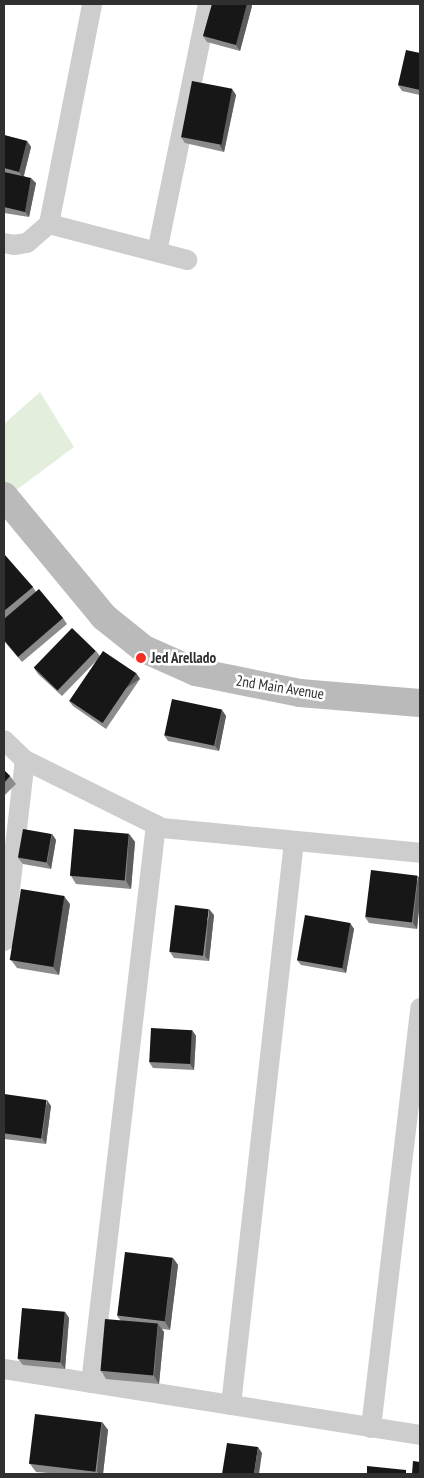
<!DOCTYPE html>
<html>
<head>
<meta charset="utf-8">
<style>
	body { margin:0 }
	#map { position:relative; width:424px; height:1478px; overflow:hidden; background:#fff; font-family:"PT Sans Narrow",sans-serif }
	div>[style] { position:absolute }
	.green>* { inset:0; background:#e4eedd }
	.street>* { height:20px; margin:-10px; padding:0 10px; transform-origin:10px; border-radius:10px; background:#cdcdcd }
	.secondary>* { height:28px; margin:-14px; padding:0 14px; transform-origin:14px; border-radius:14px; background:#bababa }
	.wall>* { inset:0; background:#8b8b8b }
	.shaded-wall>* { inset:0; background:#5d5d5d; transform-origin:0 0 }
	.building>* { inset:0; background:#171717; transform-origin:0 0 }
	.dots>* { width:14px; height:14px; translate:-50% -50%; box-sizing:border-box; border:2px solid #fff; border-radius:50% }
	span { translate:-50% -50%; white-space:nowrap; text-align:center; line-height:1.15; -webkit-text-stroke:5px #fff; paint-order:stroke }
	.poi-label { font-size:15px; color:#303030; font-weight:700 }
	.left { translate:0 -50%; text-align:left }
	.street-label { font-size:15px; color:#303030 }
	.frame { position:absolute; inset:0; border:5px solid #303030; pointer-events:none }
</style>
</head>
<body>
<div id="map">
	<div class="green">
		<div style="clip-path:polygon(40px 392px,74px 447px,7px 497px,4px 493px,4px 424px)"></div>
	</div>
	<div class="street">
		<div style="left:49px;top:224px;width:143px;rotate:14.6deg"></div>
		<div style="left:4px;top:243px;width:10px;rotate:11deg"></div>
		<div style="left:14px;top:245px;width:13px;rotate:-9deg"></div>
		<div style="left:27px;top:243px;width:29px;rotate:-41deg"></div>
		<div style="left:49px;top:224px;width:224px;rotate:-78.9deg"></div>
		<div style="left:157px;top:252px;width:253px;rotate:-78.4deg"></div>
		<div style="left:4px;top:740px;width:29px;rotate:44deg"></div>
		<div style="left:25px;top:760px;width:153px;rotate:26.4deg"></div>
		<div style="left:162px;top:828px;width:259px;rotate:5.5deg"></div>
		<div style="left:4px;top:941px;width:182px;rotate:-83.4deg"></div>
		<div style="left:4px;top:1369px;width:421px;rotate:9deg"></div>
		<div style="left:91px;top:1383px;width:562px;rotate:-83.36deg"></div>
		<div style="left:231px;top:1405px;width:567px;rotate:-83.62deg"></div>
		<div style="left:371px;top:1428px;width:423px;rotate:-83.3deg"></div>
	</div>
	<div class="secondary">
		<div style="left:4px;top:496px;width:157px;rotate:50.4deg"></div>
		<div style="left:104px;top:617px;width:51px;rotate:38.7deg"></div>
		<div style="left:144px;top:649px;width:57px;rotate:23.9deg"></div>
		<div style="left:196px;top:672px;width:106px;rotate:11.4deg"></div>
		<div style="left:300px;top:693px;width:120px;rotate:4.8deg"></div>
	</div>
	<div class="wall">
		<div style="clip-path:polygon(212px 4px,251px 4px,252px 6px,240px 51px,207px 42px,203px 36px)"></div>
		<div style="clip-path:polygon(420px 53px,420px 95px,402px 91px,398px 85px)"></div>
		<div style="clip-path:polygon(232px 89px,236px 95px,224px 152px,185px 143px,181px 137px)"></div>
		<div style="clip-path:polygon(4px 135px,27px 141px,31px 147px,24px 176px,36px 183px,29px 217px,4px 213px)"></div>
		<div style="clip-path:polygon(4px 556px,33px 587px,36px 592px,63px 618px,67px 624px,22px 662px,4px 641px)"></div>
		<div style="clip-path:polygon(96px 651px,100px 656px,136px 673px,140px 679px,106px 729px,73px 706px,69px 701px,97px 660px,62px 696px,38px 674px,34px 668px)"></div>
		<div style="clip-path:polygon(222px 710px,226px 716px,219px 751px,168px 741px,164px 735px)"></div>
		<div style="clip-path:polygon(4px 770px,10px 776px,16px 784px,4px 796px)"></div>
		<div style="clip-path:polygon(52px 834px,56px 840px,51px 869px,23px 864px,18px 858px)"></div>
		<div style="clip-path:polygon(129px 834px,135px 842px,131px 889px,76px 884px,71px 876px)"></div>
		<div style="clip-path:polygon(420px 879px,420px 899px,417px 929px,369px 923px,365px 917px)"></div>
		<div style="clip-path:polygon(70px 904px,59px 975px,17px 968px,11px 960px)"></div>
		<div style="clip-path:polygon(214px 915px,209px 961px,174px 958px,170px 952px)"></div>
		<div style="clip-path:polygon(350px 923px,354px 929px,346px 973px,301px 965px,297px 960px)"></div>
		<div style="clip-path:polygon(192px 1030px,196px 1036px,194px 1070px,153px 1068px,149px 1062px)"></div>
		<div style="clip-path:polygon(4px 1094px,51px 1106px,46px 1144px,4px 1139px)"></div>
		<div style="clip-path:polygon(173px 1258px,178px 1265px,170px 1330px,162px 1329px,164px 1332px,159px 1384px,106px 1379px,101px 1371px,121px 1321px,117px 1316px)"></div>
		<div style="clip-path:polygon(65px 1312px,69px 1318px,65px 1369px,23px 1365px,18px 1359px)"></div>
		<div style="clip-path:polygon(102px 1422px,108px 1430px,103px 1474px,60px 1474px,36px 1472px,30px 1464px)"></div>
	</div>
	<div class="shaded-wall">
		<div style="clip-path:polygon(247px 4px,251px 4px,252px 6px,240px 51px,236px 45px)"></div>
		<div style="clip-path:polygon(232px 89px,236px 95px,224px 152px,220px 146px)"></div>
		<div style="clip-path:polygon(27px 141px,31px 147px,23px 178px,19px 172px)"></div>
		<div style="clip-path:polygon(31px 178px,36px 183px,29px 217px,25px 212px)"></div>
		<div style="left:136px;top:673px;width:7px;height:60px;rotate:56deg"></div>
		<div style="clip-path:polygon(222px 710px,226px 716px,219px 751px,215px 746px)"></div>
		<div style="clip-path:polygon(52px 834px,56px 840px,51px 869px,47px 863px)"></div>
		<div style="clip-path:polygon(129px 834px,135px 842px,131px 889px,126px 881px)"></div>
		<div style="clip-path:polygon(418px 876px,420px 879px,420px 899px,417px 929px,413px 923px)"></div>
		<div style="clip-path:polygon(64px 896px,70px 904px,59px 975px,53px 967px)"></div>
		<div style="clip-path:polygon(209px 909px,214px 915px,209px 961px,205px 956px)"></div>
		<div style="clip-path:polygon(350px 923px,354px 929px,346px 973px,342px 968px)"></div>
		<div style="clip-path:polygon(192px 1030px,196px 1036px,194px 1070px,190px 1064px)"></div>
		<div style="clip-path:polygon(47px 1100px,51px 1106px,46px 1144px,42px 1138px)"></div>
		<div style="clip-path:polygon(173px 1258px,178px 1265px,170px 1330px,165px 1322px)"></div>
		<div style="clip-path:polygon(65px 1312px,69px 1318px,65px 1369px,61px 1363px)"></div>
		<div style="clip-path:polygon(158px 1324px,164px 1332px,159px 1384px,154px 1376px)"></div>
		<div style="clip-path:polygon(102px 1422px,108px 1430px,103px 1474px,99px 1474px,97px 1471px)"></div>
		<div style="clip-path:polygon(258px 1447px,262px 1453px,259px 1474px,254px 1474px)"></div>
	</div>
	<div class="building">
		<div style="clip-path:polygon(212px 4px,247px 4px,236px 45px,203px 36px)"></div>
		<div style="clip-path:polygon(406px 50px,420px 53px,420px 90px,398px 85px)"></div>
		<div style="left:192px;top:81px;width:41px;height:57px;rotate:11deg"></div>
		<div style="clip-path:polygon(4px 135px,27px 141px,19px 172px,4px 168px)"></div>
		<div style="clip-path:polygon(4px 172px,31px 178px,25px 212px,4px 207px)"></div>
		<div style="clip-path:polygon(5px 555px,33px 587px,4px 611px,4px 556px)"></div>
		<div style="clip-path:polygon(39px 589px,63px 618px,18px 657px,4px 640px,4px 619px)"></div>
		<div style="left:72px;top:628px;width:33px;height:55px;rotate:44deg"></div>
		<div style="left:103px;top:651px;width:40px;height:60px;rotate:34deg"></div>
		<div style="left:172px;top:699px;width:51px;height:37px;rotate:12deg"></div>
		<div style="clip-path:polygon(4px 770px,10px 776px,4px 783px)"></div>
		<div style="left:23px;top:829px;width:29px;height:29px;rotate:10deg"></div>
		<div style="left:74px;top:829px;width:55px;height:47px;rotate:5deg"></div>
		<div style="left:371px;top:870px;width:47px;height:47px;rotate:7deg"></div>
		<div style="left:21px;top:889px;width:44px;height:72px;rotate:9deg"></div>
		<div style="left:175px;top:905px;width:34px;height:47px;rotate:7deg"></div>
		<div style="left:305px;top:915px;width:46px;height:46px;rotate:10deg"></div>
		<div style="left:151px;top:1028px;width:41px;height:34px;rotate:3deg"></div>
		<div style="left:4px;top:1094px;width:43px;height:39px;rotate:8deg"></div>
		<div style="left:125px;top:1252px;width:48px;height:64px;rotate:7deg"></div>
		<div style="left:22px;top:1308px;width:43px;height:51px;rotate:5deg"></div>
		<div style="left:105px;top:1319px;width:53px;height:52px;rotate:5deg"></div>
		<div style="left:35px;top:1414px;width:67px;height:50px;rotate:7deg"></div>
		<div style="clip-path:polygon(227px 1443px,258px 1447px,254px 1474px,222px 1474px)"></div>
		<div style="clip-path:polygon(413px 1461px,420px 1462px,420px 1474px,412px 1474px)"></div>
		<div style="clip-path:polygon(367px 1466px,406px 1470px,406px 1474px,367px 1474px)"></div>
	</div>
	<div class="dots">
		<div style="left:141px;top:658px;background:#f62d23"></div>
	</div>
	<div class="poi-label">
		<span class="left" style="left:151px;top:658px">Jed Arellado</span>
	</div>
	<div class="street-label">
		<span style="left:280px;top:687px;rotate:9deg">2nd Main Avenue</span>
	</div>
	<div class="frame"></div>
</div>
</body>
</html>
